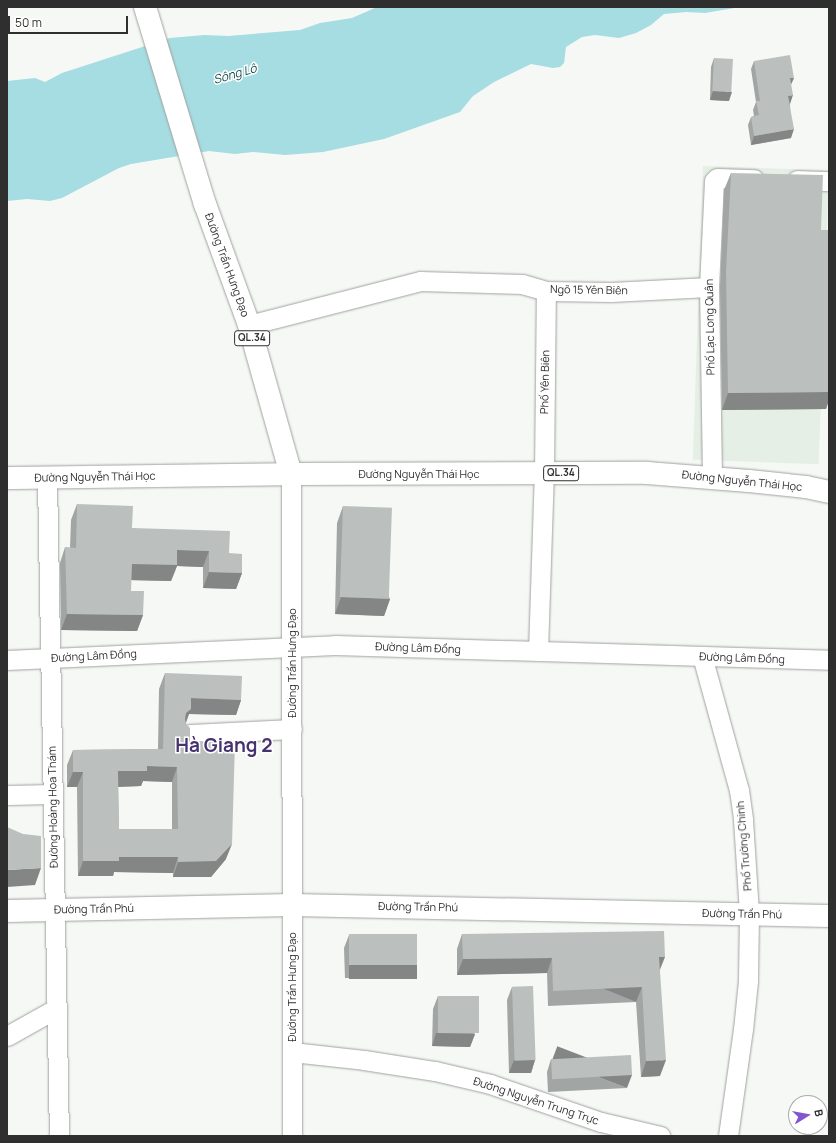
<!DOCTYPE html>
<html>
<head>
<meta charset="utf-8">
<style>
	body { margin:0 }
	#map { position:relative; width:836px; height:1143px; overflow:hidden; background:#f5f8f4; font-family:Manrope,sans-serif }
	div>[style] { position:absolute }
	.built>* { inset:0; background:#e6efe5; transform-origin:0 0 }
	.water>* { inset:0; background:#a5dde2 }
	.roads { filter:drop-shadow(0 0 1px #9fa29e) drop-shadow(0 0 1px #9fa29e) }
	.street>* { height:19px; margin:-9.5px; padding:0 9.5px; transform-origin:9.5px; border-radius:9.5px; background:#fff }
	.secondary>* { height:22px; margin:-11px; padding:0 11px; transform-origin:11px; border-radius:11px; background:#fff }
	.highway>* { height:22px; margin:-11px; padding:0 11px; transform-origin:11px; border-radius:11px; background:#fff }
	.wall>* { inset:0; background:#a1a5a3 }
	.shaded-wall>* { inset:0; background:#838685; transform-origin:0 0 }
	.building>* { inset:0; background:#bbc0be; transform-origin:0 0 }
	span { translate:-50% -50%; white-space:nowrap; text-align:center; line-height:1.15; -webkit-text-stroke:3px #fff; paint-order:stroke }
	.shield-label span { padding:1px 3px; background:#fff; border:1px solid; border-radius:3px; -webkit-text-stroke-width:0 }
	.shield-label { font-size:10px; color:#2e2f2e; font-weight:700 }
	.street-label { font-size:11px; color:#2e2f2e }
	.water-label { font-size:12px; color:#17494d; font-style:italic }
	.town-label { font-size:19px; color:#46326e; font-weight:700 }
	.frame { position:absolute; inset:0; border:8px solid #2e2f2e; pointer-events:none }
	.north { position:absolute; left:788px; top:1095px; width:40px; height:40px; box-sizing:border-box; background:#fff; border:1px solid #abacab; border-radius:50%; rotate:79deg; font-size:11px; font-weight:700; line-height:16px; text-align:center; color:#2e2f2e }
	.north::after { content:''; display:block; margin:auto; width:14px; height:18px; background:#8156cf; clip-path:polygon(50% 0,100% 100%,50% 72%,0 100%) }
	.scale { position:absolute; left:8px; top:16px; width:120px; height:18px; box-sizing:border-box; border:2px solid #2e2f2e; border-top:0; padding-left:5px; font-size:12px; line-height:14px; white-space:nowrap; color:#2e2f2e; -webkit-text-stroke:3px #fff; paint-order:stroke }
</style>
</head>
<body>
<div id="map">
	<div class="built">
		<div style="left:703px;top:166px;width:126px;height:294px;rotate:2deg"></div>
	</div>
	<div class="water">
		<div style="clip-path:polygon(377px 7px,740px 7px,705px 13px,686px 12px,664px 14px,651px 25px,636px 33px,619px 38px,595px 35px,582px 37px,566px 47px,564px 63px,560px 67px,553px 68px,531px 64px,494px 82px,473px 96px,460px 112px,384px 139px,323px 152px,285px 155px,253px 152px,235px 154px,209px 151px,131px 164px,119px 168px,62px 198px,50px 201px,27px 199px,7px 201px,7px 81px,35px 78px,45px 82px,62px 73px,170px 38px,204px 35px,228px 36px,300px 30px,320px 23px,352px 18px)"></div>
	</div>
	<div class="roads">
		<div class="street">
			<div style="left:797px;top:180px;width:32px;rotate:2deg"></div>
			<div style="left:249px;top:325px;width:177px;rotate:-14.4deg"></div>
			<div style="left:420px;top:281px;width:102px;rotate:1.7deg"></div>
			<div style="left:522px;top:284px;width:25px;rotate:16deg"></div>
			<div style="left:546px;top:291px;width:65px;rotate:0.9deg"></div>
			<div style="left:611px;top:292px;width:98px;rotate:-2.9deg"></div>
			<div style="left:291px;top:474px;width:662px;rotate:89.91deg"></div>
			<div style="left:712px;top:477px;width:190px;rotate:-90.9deg"></div>
			<div style="left:709px;top:287px;width:106px;rotate:-87.3deg"></div>
			<div style="left:714px;top:181px;width:4px;rotate:-45deg"></div>
			<div style="left:717px;top:178px;width:37px;rotate:2deg"></div>
			<div style="left:47px;top:478px;width:658px;rotate:88.96deg"></div>
			<div style="left:538px;top:651px;width:178px;rotate:-88.1deg"></div>
			<div style="left:544px;top:473px;width:182px;rotate:-89.4deg"></div>
			<div style="left:702px;top:656px;width:139px;rotate:74.6deg"></div>
			<div style="left:739px;top:790px;width:30px;rotate:82deg"></div>
			<div style="left:743px;top:820px;width:94px;rotate:86.3deg"></div>
			<div style="left:749px;top:914px;width:67px;rotate:90.9deg"></div>
			<div style="left:748px;top:981px;width:48px;rotate:95.9deg"></div>
			<div style="left:743px;top:1029px;width:108px;rotate:98deg"></div>
			<div style="left:7px;top:660px;width:328px;rotate:-2.6deg"></div>
			<div style="left:335px;top:645px;width:494px;rotate:1.7deg"></div>
			<div style="left:190px;top:734px;width:102px;rotate:-2.8deg"></div>
			<div style="left:7px;top:795px;width:46px;rotate:-1.2deg"></div>
			<div style="left:7px;top:1036px;width:57px;rotate:-29.2deg"></div>
			<div style="left:292px;top:1052px;width:72px;rotate:6.3deg"></div>
			<div style="left:364px;top:1060px;width:72px;rotate:8.8deg"></div>
			<div style="left:435px;top:1071px;width:57px;rotate:13.3deg"></div>
			<div style="left:490px;top:1084px;width:117px;rotate:18.9deg"></div>
			<div style="left:601px;top:1122px;width:61px;rotate:13.3deg"></div>
		</div>
		<div class="secondary">
			<div style="left:7px;top:478px;width:284px;rotate:-0.8deg"></div>
			<div style="left:7px;top:911px;width:285px;rotate:-1.2deg"></div>
			<div style="left:292px;top:905px;width:537px;rotate:1.17deg"></div>
		</div>
		<div class="highway">
			<div style="left:145px;top:7px;width:206px;rotate:73.1deg"></div>
			<div style="left:205px;top:204px;width:129px;rotate:70deg"></div>
			<div style="left:249px;top:325px;width:155px;rotate:74.3deg"></div>
			<div style="left:291px;top:474px;width:356px;rotate:-0.2deg"></div>
			<div style="left:647px;top:473px;width:102px;rotate:4.5deg"></div>
			<div style="left:749px;top:481px;width:57px;rotate:6deg"></div>
			<div style="left:806px;top:487px;width:24px;rotate:12deg"></div>
		</div>
	</div>
	<div class="wall">
		<div style="clip-path:polygon(714px 58px,729px 101px,710px 100px,711px 67px)"></div>
		<div style="clip-path:polygon(754px 61px,791px 84px,790px 104px,791px 138px,751px 145px,748px 125px,751px 117px,754px 116px,753px 110px,756px 102px,751px 69px)"></div>
		<div style="clip-path:polygon(731px 173px,821px 230px,829px 230px,829px 400px,826px 409px,722px 410px,720px 288px,724px 190px)"></div>
		<div style="clip-path:polygon(77px 504px,132px 528px,229px 553px,242px 573px,236px 589px,203px 588px,203px 567px,177px 566px,171px 581px,131px 580px,131px 591px,143px 615px,137px 631px,61px 630px,60px 563px,65px 547px,70px 548px,71px 520px)"></div>
		<div style="clip-path:polygon(343px 506px,390px 599px,384px 616px,335px 614px,337px 523px)"></div>
		<div style="clip-path:polygon(evenodd,165px 673px,241px 700px,236px 715px,189px 714px,186px 723px,190px 741px,226px 859px,211px 877px,173px 877px,173px 873px,114px 872px,113px 876px,78px 876px,77px 787px,67px 787px,67px 765px,73px 750px,158px 749px,159px 689px,165px 673px,143px 781px,172px 782px,172px 829px,119px 829px,118px 787px,141px 786px,143px 781px)"></div>
		<div style="clip-path:polygon(462px 934px,660px 969px,660px 1076px,641px 1077px,636px 1002px,548px 1006px,547px 973px,457px 975px,457px 949px)"></div>
		<div style="clip-path:polygon(349px 935px,413px 978px,345px 978px,344px 948px)"></div>
		<div style="clip-path:polygon(512px 987px,535px 1060px,531px 1073px,509px 1073px,507px 1000px)"></div>
		<div style="clip-path:polygon(438px 996px,475px 1034px,470px 1047px,432px 1046px,433px 1009px)"></div>
		<div style="clip-path:polygon(551px 1059px,627px 1088px,548px 1092px,547px 1072px)"></div>
	</div>
	<div class="shaded-wall">
		<div style="clip-path:polygon(790px 78px,794px 78px,790px 87px)"></div>
		<div style="clip-path:polygon(713px 91px,732px 92px,729px 101px,710px 100px)"></div>
		<div style="clip-path:polygon(793px 95px,790px 104px,788px 96px)"></div>
		<div style="clip-path:polygon(794px 129px,791px 138px,751px 145px,754px 136px)"></div>
		<div style="clip-path:polygon(829px 392px,829px 400px,826px 409px,722px 410px,728px 393px)"></div>
		<div style="clip-path:polygon(177px 550px,209px 551px,203px 567px,177px 566px,171px 581px,126px 580px,132px 564px)"></div>
		<div style="clip-path:polygon(209px 572px,242px 573px,236px 589px,203px 588px)"></div>
		<div style="clip-path:polygon(341px 597px,390px 599px,384px 616px,335px 614px)"></div>
		<div style="clip-path:polygon(67px 614px,143px 615px,137px 631px,61px 630px)"></div>
		<div style="clip-path:polygon(191px 698px,241px 700px,236px 715px,189px 714px,185px 724px,180px 729px)"></div>
		<div style="clip-path:polygon(147px 766px,177px 767px,172px 782px,143px 781px,141px 786px,113px 787px,118px 771px)"></div>
		<div style="clip-path:polygon(73px 772px,83px 772px,77px 787px,67px 787px)"></div>
		<div style="clip-path:polygon(232px 844px,226px 859px,211px 877px,173px 877px,178px 862px)"></div>
		<div style="clip-path:polygon(119px 857px,178px 857px,173px 873px,114px 872px,113px 876px,78px 876px,83px 861px)"></div>
		<div style="clip-path:polygon(41px 868px,35px 885px,7px 887px,7px 870px)"></div>
		<div style="clip-path:polygon(659px 957px,665px 957px,659px 972px)"></div>
		<div style="clip-path:polygon(552px 958px,547px 973px,457px 975px,463px 959px)"></div>
		<div style="left:349px;top:965px;width:68px;height:14px"></div>
		<div style="left:642px;top:987px;width:16px;height:89px;rotate:112deg"></div>
		<div style="clip-path:polygon(436px 1033px,475px 1034px,470px 1047px,432px 1046px)"></div>
		<div style="clip-path:polygon(514px 1060px,535px 1060px,531px 1073px,509px 1073px)"></div>
		<div style="clip-path:polygon(666px 1060px,660px 1076px,641px 1077px,646px 1061px)"></div>
		<div style="left:632px;top:1075px;width:14px;height:80px;rotate:111deg"></div>
	</div>
	<div class="building">
		<div style="clip-path:polygon(790px 55px,794px 78px,790px 78px,793px 95px,788px 96px,794px 129px,754px 136px,751px 117px,759px 115px,756px 101px,760px 101px,754px 61px)"></div>
		<div style="left:714px;top:58px;width:19px;height:33px;rotate:3deg"></div>
		<div style="clip-path:polygon(731px 173px,823px 175px,821px 230px,829px 230px,829px 392px,728px 393px,726px 271px)"></div>
		<div style="clip-path:polygon(77px 504px,133px 506px,132px 528px,230px 531px,229px 553px,242px 554px,242px 573px,209px 572px,209px 551px,177px 550px,177px 565px,132px 564px,131px 591px,144px 591px,143px 615px,67px 614px,65px 547px,76px 548px)"></div>
		<div style="left:343px;top:506px;width:49px;height:91px;rotate:2deg"></div>
		<div style="clip-path:polygon(evenodd,165px 673px,242px 676px,241px 700px,191px 698px,191px 709px,186px 713px,185px 719px,186px 724px,190px 728px,190px 741px,235px 742px,232px 844px,216px 861px,178px 862px,178px 857px,119px 857px,119px 861px,83px 861px,83px 772px,73px 772px,73px 750px,163px 749px,165px 673px,147px 766px,177px 767px,178px 829px,119px 829px,118px 771px,147px 771px,147px 766px)"></div>
		<div style="clip-path:polygon(7px 827px,23px 834px,41px 836px,41px 868px,7px 870px)"></div>
		<div style="clip-path:polygon(664px 931px,665px 957px,659px 957px,666px 1060px,646px 1061px,642px 987px,553px 991px,552px 958px,463px 959px,462px 934px)"></div>
		<div style="left:417px;top:934px;width:31px;height:68px;rotate:90deg"></div>
		<div style="left:533px;top:986px;width:74px;height:21px;rotate:88deg"></div>
		<div style="left:438px;top:996px;width:41px;height:37px"></div>
		<div style="left:631px;top:1055px;width:20px;height:80px;rotate:87deg"></div>
	</div>
	<div class="shield-label">
		<span style="left:252px;top:338px">QL.34</span>
		<span style="left:561px;top:473px">QL.34</span>
	</div>
	<div class="street-label">
		<span style="left:227px;top:265px;rotate:70deg">Đường Trần Hưng Đạo</span>
		<span style="left:589px;top:290px;rotate:1deg">Ngõ 15 Yên Biên</span>
		<span style="left:710px;top:327px;rotate:-91deg">Phố Lạc Long Quân</span>
		<span style="left:545px;top:382px;rotate:-89deg">Phố Yên Biên</span>
		<span style="left:419px;top:474px">Đường Nguyễn Thái Học</span>
		<span style="left:95px;top:477px;rotate:-1deg">Đường Nguyễn Thái Học</span>
		<span style="left:742px;top:481px;rotate:6deg">Đường Nguyễn Thái Học</span>
		<span style="left:418px;top:648px;rotate:2deg">Đường Lâm Đồng</span>
		<span style="left:94px;top:656px;rotate:-3deg">Đường Lâm Đồng</span>
		<span style="left:742px;top:658px;rotate:2deg">Đường Lâm Đồng</span>
		<span style="left:292px;top:663px;rotate:-90deg">Đường Trần Hưng Đạo</span>
		<span style="left:53px;top:807px;rotate:-91deg">Đường Hoàng Hoa Thám</span>
		<span style="left:744px;top:846px;rotate:-95deg">Phố Trường Chinh</span>
		<span style="left:418px;top:907px;rotate:1deg">Đường Trần Phú</span>
		<span style="left:94px;top:909px;rotate:-1deg">Đường Trần Phú</span>
		<span style="left:742px;top:914px;rotate:1deg">Đường Trần Phú</span>
		<span style="left:292px;top:987px;rotate:-90deg">Đường Trần Hưng Đạo</span>
		<span style="left:536px;top:1101px;rotate:18deg">Đường Nguyễn Trung Trực</span>
	</div>
	<div class="water-label">
		<span style="left:235px;top:74px;rotate:-16deg">Sông Lô</span>
	</div>
	<div class="town-label">
		<span style="left:224px;top:746px">Hà Giang 2</span>
	</div>
	<div class="frame"></div>
	<div class="north">B</div>
	<div class="scale">50 m</div>
</div>
</body>
</html>
